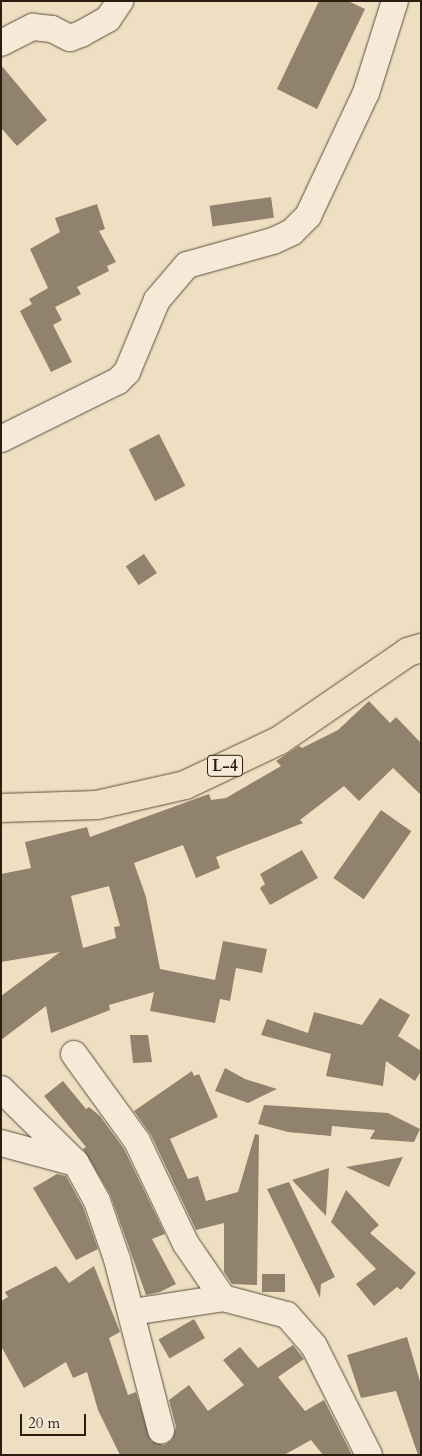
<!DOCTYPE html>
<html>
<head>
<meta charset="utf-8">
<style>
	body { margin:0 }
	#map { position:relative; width:422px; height:1456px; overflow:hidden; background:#eedfc2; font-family:Cardo,serif }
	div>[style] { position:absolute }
	.building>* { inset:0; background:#91826d; transform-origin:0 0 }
	.roads { filter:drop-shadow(0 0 1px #5c4e3d) drop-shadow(0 0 1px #5c4e3d) }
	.minor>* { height:26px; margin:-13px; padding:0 13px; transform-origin:13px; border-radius:13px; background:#f4ead7 }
	.major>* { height:28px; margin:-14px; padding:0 14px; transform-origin:14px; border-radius:14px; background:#eedfc2 }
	span { translate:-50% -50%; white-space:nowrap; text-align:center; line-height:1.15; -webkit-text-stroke:4.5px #f4ead7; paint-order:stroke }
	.shield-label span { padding:1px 4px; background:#f4ead7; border:1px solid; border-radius:4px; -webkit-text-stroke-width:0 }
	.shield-label { font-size:16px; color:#2c1d11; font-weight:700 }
	.frame { position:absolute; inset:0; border:2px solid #2c1d11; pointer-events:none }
	.scale { position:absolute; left:20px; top:1414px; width:66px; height:22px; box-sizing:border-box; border:2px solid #2c1d11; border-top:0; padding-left:6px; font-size:15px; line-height:18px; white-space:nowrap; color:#2c1d11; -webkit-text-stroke:4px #f4ead7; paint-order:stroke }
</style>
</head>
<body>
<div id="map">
	<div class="building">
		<div style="clip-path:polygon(319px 1px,348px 1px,365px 9px,317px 109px,277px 89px)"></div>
		<div style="clip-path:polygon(1px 65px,47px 120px,17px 146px,1px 128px)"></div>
		<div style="left:271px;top:197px;width:21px;height:62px;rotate:82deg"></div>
		<div style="clip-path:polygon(97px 204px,105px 229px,99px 231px,116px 262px,107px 266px,109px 271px,77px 287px,81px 294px,55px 307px,62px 320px,53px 325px,72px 362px,51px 372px,20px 311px,32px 304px,29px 299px,48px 288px,30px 249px,60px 232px,55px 218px)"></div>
		<div style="left:159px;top:434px;width:58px;height:34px;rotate:63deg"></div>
		<div style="left:144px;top:554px;width:23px;height:22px;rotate:56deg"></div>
		<div style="clip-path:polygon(evenodd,369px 701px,390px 723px,396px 717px,421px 743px,421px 795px,393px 768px,359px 801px,344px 786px,300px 820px,303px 823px,216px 857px,220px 868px,196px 878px,183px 845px,134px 863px,146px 897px,160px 969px,215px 980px,223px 941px,267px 949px,262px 973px,236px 968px,230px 1001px,220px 999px,215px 1023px,150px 1011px,154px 992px,109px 1005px,110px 1010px,51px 1033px,46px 1006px,1px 1040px,1px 996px,60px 952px,1px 962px,1px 874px,31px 868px,25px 842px,87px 827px,90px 837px,209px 794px,211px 800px,226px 798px,281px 766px,276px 761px,299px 746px,302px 748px,338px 730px,369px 701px,109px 886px,120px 926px,114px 927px,116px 938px,83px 948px,71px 896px,109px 886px)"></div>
		<div style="left:381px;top:810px;width:37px;height:83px;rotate:35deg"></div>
		<div style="clip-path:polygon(302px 850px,318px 878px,270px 905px,260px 888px,265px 884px,260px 874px)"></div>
		<div style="clip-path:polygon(380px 998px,410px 1015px,398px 1036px,421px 1051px,421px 1071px,415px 1081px,386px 1061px,383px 1086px,326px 1076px,331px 1054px,261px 1035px,267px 1019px,308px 1033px,314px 1012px,362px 1025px)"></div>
		<div style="clip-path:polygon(130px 1035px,148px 1035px,152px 1062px,133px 1063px)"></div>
		<div style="clip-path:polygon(225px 1068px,245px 1079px,277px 1089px,248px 1103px,215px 1091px)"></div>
		<div style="clip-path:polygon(192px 1071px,194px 1076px,199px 1074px,218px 1117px,170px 1139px,188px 1179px,198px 1176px,206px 1201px,238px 1192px,255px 1134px,259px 1135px,257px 1285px,232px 1284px,224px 1272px,224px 1223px,196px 1230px,151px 1135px,134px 1111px)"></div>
		<div style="clip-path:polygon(63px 1081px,86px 1109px,89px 1107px,100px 1116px,124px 1149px,165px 1234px,152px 1239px,176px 1284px,160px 1292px,146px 1295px,110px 1194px,83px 1149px,86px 1147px,44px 1096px)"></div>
		<div style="clip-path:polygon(264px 1105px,388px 1113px,420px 1129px,414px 1142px,370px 1139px,375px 1130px,332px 1126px,331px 1136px,288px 1132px,258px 1124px)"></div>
		<div style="clip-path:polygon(403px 1157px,389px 1187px,346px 1167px)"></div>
		<div style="clip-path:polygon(329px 1168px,326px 1216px,292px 1180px)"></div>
		<div style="clip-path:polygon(57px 1174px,66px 1176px,83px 1207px,98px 1249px,76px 1260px,33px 1188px)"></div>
		<div style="clip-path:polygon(289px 1182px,335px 1277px,321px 1284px,320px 1298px,267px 1189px)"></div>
		<div style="clip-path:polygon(346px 1190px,379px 1225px,370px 1233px,416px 1273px,401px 1290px,397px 1287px,374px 1306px,356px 1284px,376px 1269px,331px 1222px)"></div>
		<div style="clip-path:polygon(56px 1266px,69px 1283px,94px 1266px,120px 1332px,109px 1338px,128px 1395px,136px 1392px,151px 1441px,164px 1445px,172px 1440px,176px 1427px,169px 1400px,189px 1385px,208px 1411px,244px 1385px,223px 1360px,240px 1347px,258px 1368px,293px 1345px,304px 1359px,278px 1377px,305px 1411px,324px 1400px,352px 1455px,323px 1455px,311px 1440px,284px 1455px,120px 1455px,98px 1410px,87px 1372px,73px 1378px,66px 1362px,24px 1388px,1px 1346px,1px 1301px,8px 1297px,5px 1292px)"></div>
		<div style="left:262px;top:1274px;width:23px;height:18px"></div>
		<div style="left:194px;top:1319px;width:22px;height:41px;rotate:60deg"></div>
		<div style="clip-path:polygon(407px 1337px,421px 1385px,421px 1454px,418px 1455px,396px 1391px,361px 1398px,347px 1355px)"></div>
	</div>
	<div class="roads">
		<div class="minor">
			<div style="left:1px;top:43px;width:36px;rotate:-27deg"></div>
			<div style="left:33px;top:27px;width:19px;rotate:6deg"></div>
			<div style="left:52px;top:29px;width:20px;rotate:27deg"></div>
			<div style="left:70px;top:38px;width:12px;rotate:-20deg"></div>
			<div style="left:81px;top:34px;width:31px;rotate:-29deg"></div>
			<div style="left:108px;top:19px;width:22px;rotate:-56deg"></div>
			<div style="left:1px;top:439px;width:131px;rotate:-26.4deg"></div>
			<div style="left:118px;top:381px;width:13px;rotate:-45deg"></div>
			<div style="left:127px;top:372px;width:78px;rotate:-67.4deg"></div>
			<div style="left:157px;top:300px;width:46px;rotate:-49.4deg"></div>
			<div style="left:187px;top:265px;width:89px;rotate:-15.6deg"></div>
			<div style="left:273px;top:241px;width:21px;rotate:-25deg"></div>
			<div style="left:292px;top:232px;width:23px;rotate:-45deg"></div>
			<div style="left:308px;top:216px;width:136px;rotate:-64.8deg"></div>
			<div style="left:366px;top:93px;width:96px;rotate:-72.5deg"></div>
			<div style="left:74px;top:1054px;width:107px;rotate:54.1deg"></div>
			<div style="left:137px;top:1141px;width:114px;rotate:64.6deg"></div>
			<div style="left:186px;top:1244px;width:65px;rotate:55.6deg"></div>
			<div style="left:1px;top:1089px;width:105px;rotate:44.6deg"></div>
			<div style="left:76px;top:1163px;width:43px;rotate:61.1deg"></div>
			<div style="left:97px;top:1201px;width:61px;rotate:71deg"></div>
			<div style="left:117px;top:1259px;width:177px;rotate:75.6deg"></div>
			<div style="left:1px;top:1143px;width:77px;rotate:15.1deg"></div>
			<div style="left:132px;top:1312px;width:92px;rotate:-8.7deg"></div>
			<div style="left:223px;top:1298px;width:66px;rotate:14.9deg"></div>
			<div style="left:287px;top:1315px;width:41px;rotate:48.9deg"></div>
			<div style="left:314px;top:1346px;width:122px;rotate:63.2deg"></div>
		</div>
		<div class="major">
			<div style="left:1px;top:808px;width:96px;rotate:-1.8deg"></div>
			<div style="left:97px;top:805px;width:90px;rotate:-12.8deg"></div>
			<div style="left:185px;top:785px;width:105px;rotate:-25.3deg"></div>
			<div style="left:280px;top:740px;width:155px;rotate:-34.5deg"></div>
			<div style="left:408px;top:652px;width:14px;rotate:-17deg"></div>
		</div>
	</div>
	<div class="shield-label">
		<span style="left:225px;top:766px">L-4</span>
	</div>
	<div class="frame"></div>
	<div class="scale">20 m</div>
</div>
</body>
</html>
